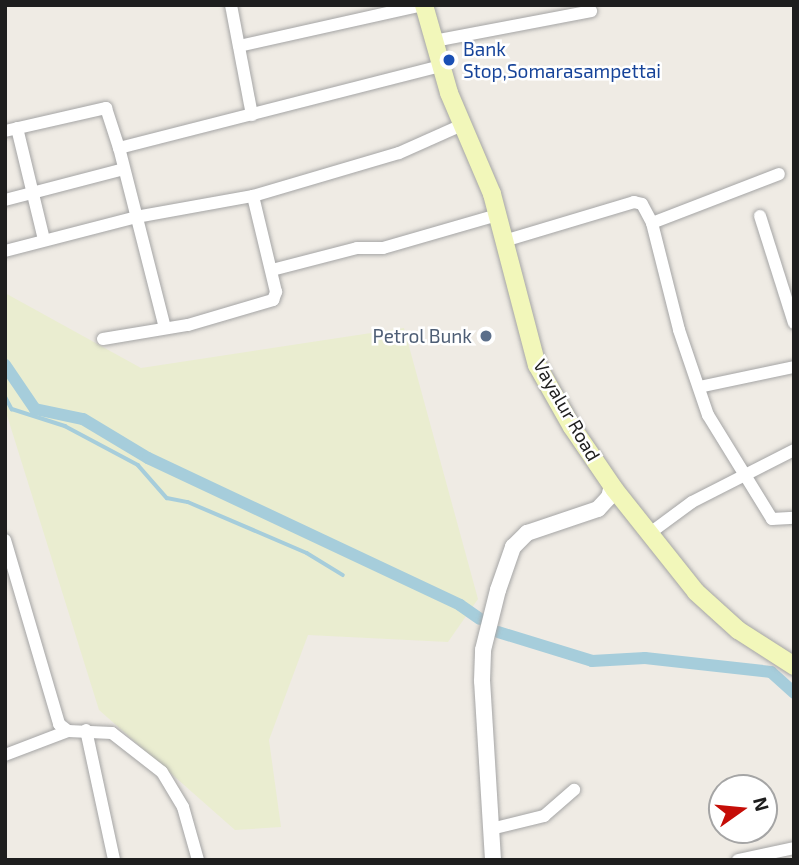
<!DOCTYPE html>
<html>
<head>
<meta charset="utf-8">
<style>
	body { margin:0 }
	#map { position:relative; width:799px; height:865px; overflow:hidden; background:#efebe4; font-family:"Exo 2",sans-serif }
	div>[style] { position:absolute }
	.farmland>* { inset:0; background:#eaedd0 }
	.stream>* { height:3.5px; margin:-1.75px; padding:0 1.75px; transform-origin:1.75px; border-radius:1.75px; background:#a6cddb }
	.canal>* { height:12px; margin:-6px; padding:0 6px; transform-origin:6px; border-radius:6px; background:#a6cddb }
	.roads { filter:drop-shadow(0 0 2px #a5a5a5) drop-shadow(0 0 2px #a5a5a5) }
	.minor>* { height:12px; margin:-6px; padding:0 6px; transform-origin:6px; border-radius:6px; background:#fff }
	.tertiary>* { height:16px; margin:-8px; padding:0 8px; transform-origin:8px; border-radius:8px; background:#fff }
	.secondary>* { height:18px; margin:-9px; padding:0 9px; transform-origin:9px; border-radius:9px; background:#f2f7ba }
	.dots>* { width:19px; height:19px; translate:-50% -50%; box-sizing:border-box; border:4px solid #fff; border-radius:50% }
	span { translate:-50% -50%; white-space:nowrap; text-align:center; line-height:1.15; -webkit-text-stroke:5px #fff; paint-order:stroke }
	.transit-label { font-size:19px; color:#164399 }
	.left { translate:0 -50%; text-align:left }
	.service-label { font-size:19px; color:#4e5e75 }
	.right { translate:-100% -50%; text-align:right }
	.street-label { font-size:19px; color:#1e1e1e }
	.frame { position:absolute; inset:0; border:7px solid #1e1e1e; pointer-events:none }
	.north { position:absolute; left:708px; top:774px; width:70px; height:70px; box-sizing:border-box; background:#fff; border:2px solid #a5a5a5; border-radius:50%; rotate:75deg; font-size:19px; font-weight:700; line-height:28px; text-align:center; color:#1e1e1e }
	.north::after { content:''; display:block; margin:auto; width:24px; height:32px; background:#c50d07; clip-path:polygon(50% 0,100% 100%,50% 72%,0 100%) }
</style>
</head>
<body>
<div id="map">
	<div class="farmland">
		<div style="clip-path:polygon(5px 293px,141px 368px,404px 328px,478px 599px,448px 642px,308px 635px,269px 740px,281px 827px,235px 830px,99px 710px,5px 409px)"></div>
	</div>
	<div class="stream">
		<div style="left:5px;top:396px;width:15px;rotate:62deg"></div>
		<div style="left:12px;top:409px;width:56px;rotate:17.8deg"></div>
		<div style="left:65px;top:426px;width:83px;rotate:28.1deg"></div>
		<div style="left:138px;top:465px;width:44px;rotate:48.7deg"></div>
		<div style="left:167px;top:498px;width:21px;rotate:11deg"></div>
		<div style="left:188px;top:502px;width:129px;rotate:23.2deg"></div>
		<div style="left:307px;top:553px;width:42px;rotate:31.4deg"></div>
	</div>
	<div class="canal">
		<div style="left:5px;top:365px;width:53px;rotate:55.7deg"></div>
		<div style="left:35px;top:409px;width:49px;rotate:11.8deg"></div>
		<div style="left:83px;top:419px;width:76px;rotate:31deg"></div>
		<div style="left:148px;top:458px;width:345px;rotate:25.2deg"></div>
		<div style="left:460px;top:605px;width:24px;rotate:35deg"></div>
		<div style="left:498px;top:632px;width:98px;rotate:17.1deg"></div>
		<div style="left:592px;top:661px;width:53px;rotate:-3.2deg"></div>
		<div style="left:645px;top:658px;width:127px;rotate:6.3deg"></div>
		<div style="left:771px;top:672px;width:31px;rotate:42deg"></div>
	</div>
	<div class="roads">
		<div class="minor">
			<div style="left:231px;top:5px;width:112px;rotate:79.2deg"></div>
			<div style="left:434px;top:41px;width:160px;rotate:-10.8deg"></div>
			<div style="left:239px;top:46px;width:189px;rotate:-12.6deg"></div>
			<div style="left:17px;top:128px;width:115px;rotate:76.4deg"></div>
			<div style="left:5px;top:131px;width:104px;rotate:-12.8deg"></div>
			<div style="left:106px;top:108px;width:42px;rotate:72deg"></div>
			<div style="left:5px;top:200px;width:123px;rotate:-14.6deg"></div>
			<div style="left:760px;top:216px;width:112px;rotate:72.4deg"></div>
			<div style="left:652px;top:223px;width:136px;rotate:-21.1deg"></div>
			<div style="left:504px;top:241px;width:136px;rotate:-16.7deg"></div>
			<div style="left:634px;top:202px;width:8px;rotate:14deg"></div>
			<div style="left:642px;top:204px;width:21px;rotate:62deg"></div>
			<div style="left:652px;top:223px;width:110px;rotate:75.8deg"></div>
			<div style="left:679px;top:330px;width:90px;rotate:71.2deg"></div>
			<div style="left:708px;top:415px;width:122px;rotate:58.4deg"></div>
			<div style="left:772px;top:519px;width:22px;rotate:-3deg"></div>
			<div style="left:5px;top:251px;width:135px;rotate:-14.5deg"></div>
			<div style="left:136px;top:217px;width:119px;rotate:-10.2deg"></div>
			<div style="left:253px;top:196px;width:152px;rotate:-16.4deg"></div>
			<div style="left:399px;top:153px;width:69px;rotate:-24deg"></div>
			<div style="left:272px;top:270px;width:88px;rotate:-14.5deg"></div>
			<div style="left:357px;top:248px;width:26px"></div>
			<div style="left:383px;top:248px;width:119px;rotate:-16.1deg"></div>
			<div style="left:165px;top:328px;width:186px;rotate:-104.3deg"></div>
			<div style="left:119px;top:148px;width:332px;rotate:-14.3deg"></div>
			<div style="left:103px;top:339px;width:86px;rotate:-9.4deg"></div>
			<div style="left:188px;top:325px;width:89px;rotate:-16.4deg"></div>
			<div style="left:273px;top:300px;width:9px;rotate:-69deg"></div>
			<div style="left:276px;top:292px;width:99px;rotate:-103.5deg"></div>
			<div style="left:699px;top:387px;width:97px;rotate:-11.9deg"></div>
			<div style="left:650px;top:533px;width:52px;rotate:-36.4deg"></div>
			<div style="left:692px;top:502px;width:114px;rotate:-27deg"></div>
			<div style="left:5px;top:540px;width:192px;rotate:73.6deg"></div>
			<div style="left:59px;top:724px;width:11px;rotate:38deg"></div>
			<div style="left:68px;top:731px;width:44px;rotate:2.6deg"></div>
			<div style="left:112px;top:733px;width:63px;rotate:38deg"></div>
			<div style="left:162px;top:772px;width:41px;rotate:59deg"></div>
			<div style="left:183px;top:807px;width:55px;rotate:74.2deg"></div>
			<div style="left:86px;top:730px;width:133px;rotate:77.8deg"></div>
			<div style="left:5px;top:755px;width:67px;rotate:-20.9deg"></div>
			<div style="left:491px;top:829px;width:55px;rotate:-13.8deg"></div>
			<div style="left:544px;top:816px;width:40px;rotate:-41deg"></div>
			<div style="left:738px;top:860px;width:57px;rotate:-12.1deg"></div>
		</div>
		<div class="tertiary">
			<div style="left:493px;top:860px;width:179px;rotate:-93.5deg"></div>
			<div style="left:482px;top:681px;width:31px;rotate:-88deg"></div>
			<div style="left:483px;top:650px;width:62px;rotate:-76deg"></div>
			<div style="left:498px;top:590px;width:46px;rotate:-70.8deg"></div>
			<div style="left:513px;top:547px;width:20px;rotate:-45deg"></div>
			<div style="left:527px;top:533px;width:75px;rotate:-18.7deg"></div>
			<div style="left:598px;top:509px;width:16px;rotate:-47deg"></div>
			<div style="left:609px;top:497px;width:11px;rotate:-75deg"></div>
		</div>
		<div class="secondary">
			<div style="left:424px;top:5px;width:91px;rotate:74.1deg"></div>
			<div style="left:449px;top:93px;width:110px;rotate:66.9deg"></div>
			<div style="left:492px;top:194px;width:177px;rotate:75.3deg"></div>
			<div style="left:537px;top:365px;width:71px;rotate:60.6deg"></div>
			<div style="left:572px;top:427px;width:76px;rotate:55.7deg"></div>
			<div style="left:615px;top:490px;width:130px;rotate:51.5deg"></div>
			<div style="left:696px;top:592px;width:57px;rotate:42.1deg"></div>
			<div style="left:738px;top:630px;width:67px;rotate:32.7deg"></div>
		</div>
	</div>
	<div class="dots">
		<div style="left:449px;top:60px;background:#1a4fb4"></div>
		<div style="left:486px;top:336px;background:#5c6f8a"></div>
	</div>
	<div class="transit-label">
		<span class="left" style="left:463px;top:60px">Bank<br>Stop,Somarasampettai</span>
	</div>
	<div class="service-label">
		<span class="right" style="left:472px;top:336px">Petrol Bunk</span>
	</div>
	<div class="street-label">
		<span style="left:567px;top:410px;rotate:60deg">Vayalur Road</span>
	</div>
	<div class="frame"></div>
	<div class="north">N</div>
</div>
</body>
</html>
